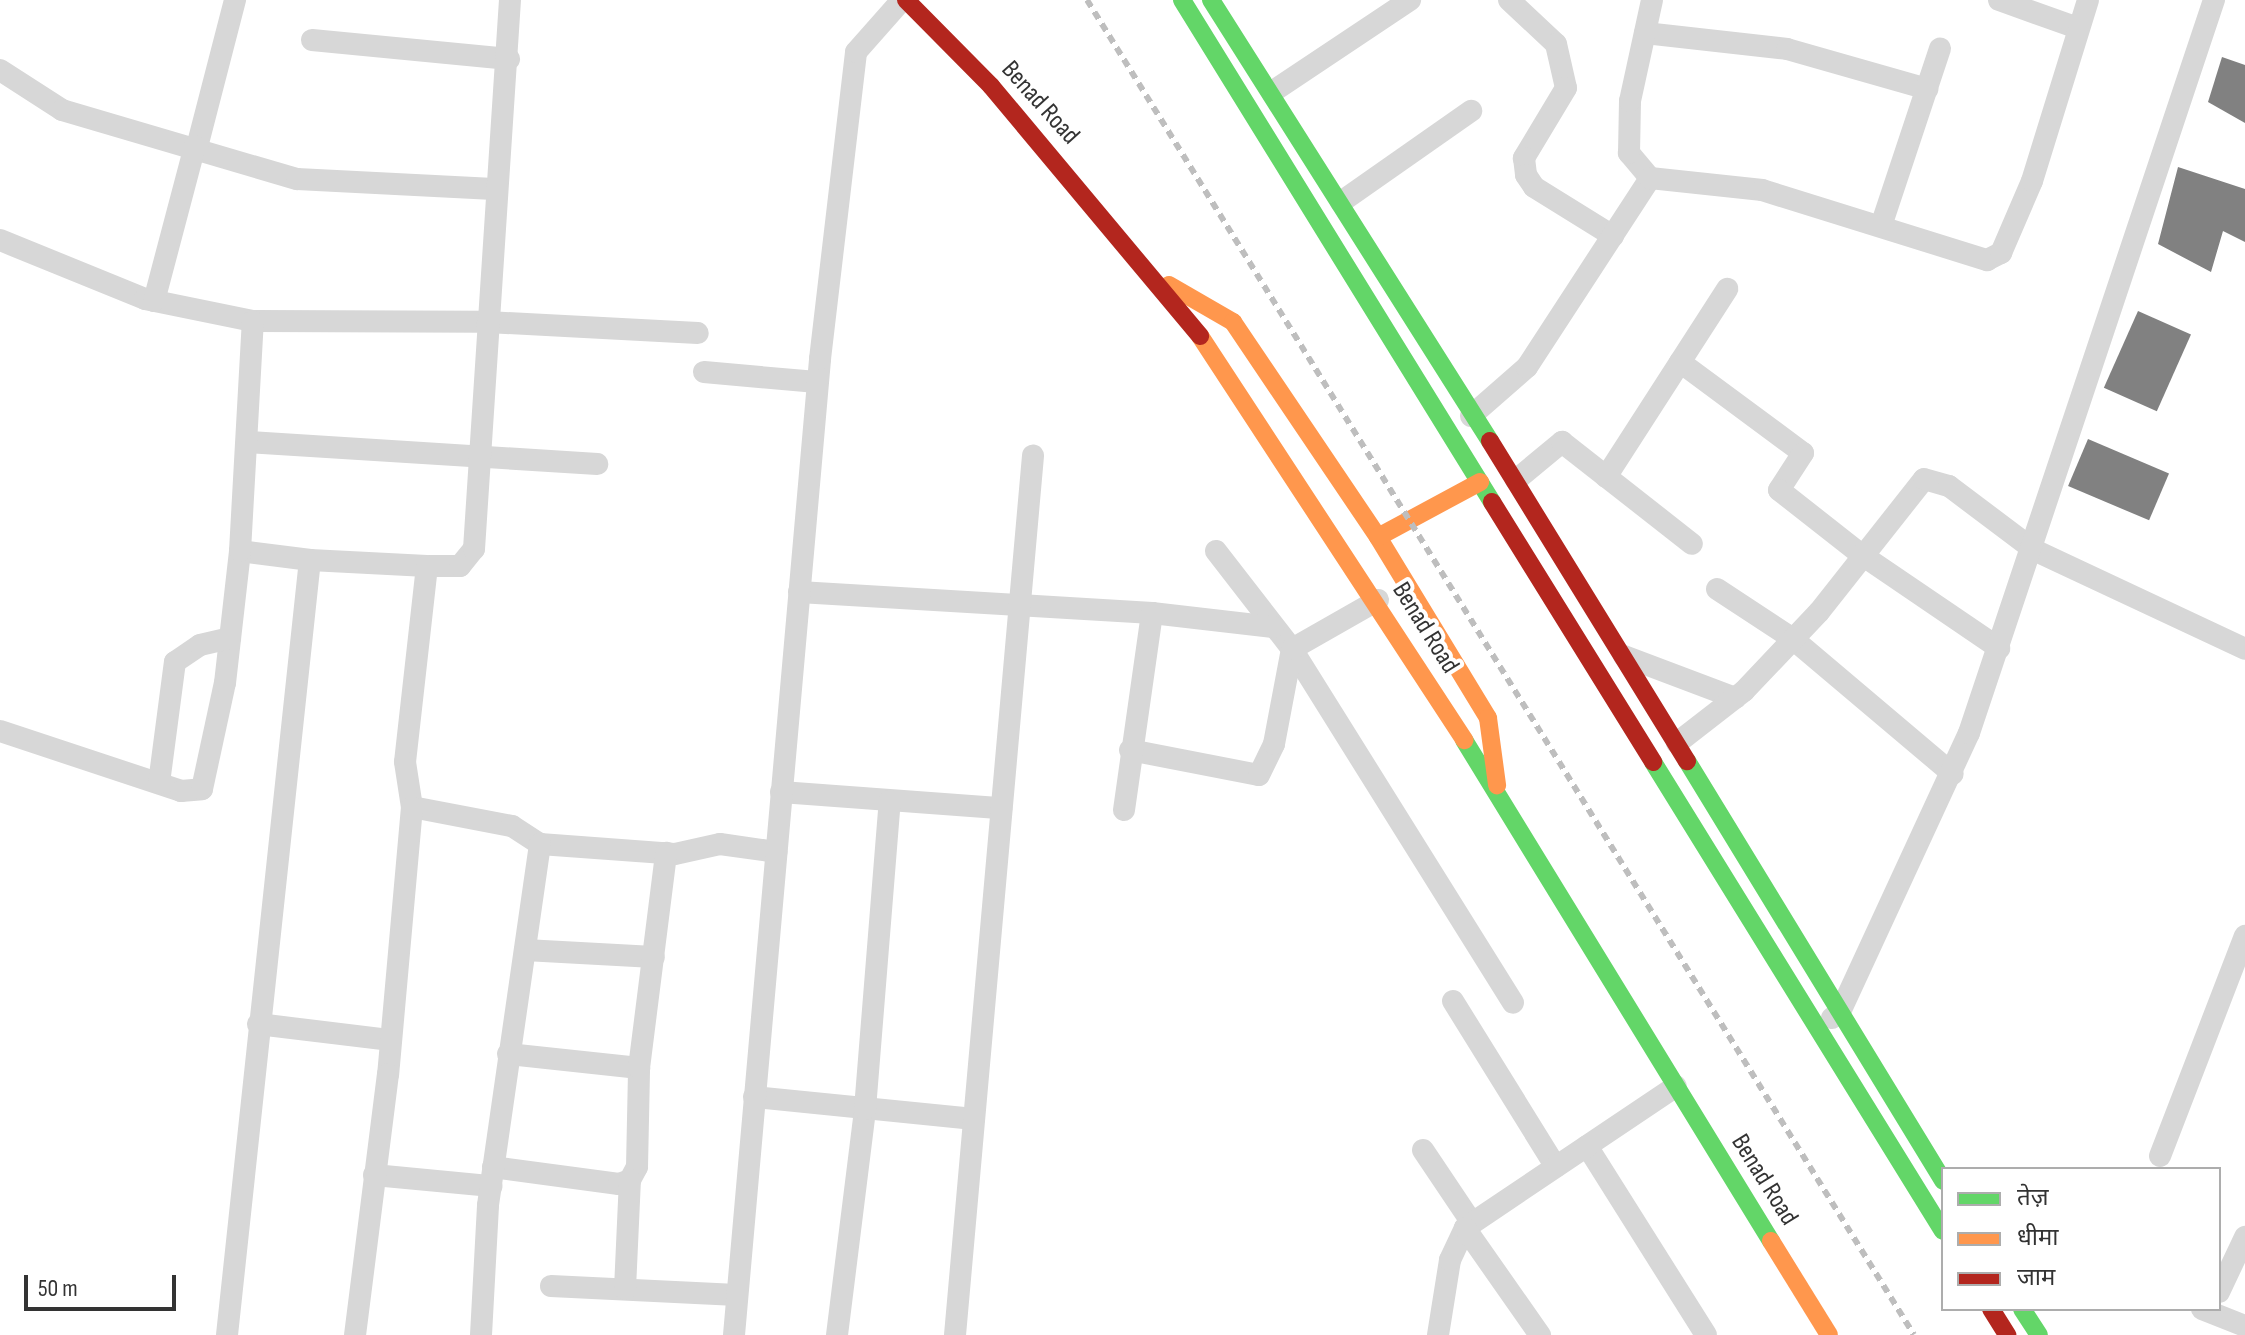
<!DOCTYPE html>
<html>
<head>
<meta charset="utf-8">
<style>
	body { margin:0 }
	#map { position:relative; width:2245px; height:1335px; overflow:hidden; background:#fff; font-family:"Sofia Sans Condensed","Noto Sans Devanagari",sans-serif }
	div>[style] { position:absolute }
	.building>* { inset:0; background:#818181; transform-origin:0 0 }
	.street>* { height:22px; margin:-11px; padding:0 11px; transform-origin:11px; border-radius:11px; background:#d7d7d7 }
	.fast>* { height:18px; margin:-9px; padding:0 9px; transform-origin:9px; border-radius:9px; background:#63d668 }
	.slow>* { height:18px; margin:-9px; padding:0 9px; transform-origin:9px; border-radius:9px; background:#ff974d }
	.jam>* { height:18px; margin:-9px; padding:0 9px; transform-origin:9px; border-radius:9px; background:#b3261e }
	.rail>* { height:6px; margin-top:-3px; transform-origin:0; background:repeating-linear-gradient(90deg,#bebebe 0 8px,transparent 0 14px) }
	span { translate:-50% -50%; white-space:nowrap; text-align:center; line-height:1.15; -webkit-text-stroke:8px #fff; paint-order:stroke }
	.street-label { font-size:26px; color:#333 }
	.legend { position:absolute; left:1941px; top:1167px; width:280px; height:144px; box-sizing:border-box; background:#fff; border:2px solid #adadad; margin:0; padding:10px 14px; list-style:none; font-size:24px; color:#333 }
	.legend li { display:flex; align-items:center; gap:16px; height:40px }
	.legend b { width:40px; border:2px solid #adadad }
	.scale { position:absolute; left:24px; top:1275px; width:152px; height:36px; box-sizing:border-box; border:4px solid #333; border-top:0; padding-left:10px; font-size:24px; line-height:28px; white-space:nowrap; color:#333; -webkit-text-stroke:6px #fff; paint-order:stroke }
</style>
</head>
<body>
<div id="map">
	<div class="building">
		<div style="clip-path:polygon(2222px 57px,2245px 65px,2245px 123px,2208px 102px)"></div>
		<div style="clip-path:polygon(2178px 167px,2245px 189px,2245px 242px,2223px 231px,2211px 272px,2158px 244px)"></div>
		<div style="left:2138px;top:311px;width:58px;height:84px;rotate:24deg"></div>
		<div style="left:2088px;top:439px;width:88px;height:51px;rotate:23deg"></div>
	</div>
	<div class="street">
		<div style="left:1509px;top:0;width:64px;rotate:43.1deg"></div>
		<div style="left:1556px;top:44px;width:45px;rotate:77.2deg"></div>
		<div style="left:1566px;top:88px;width:82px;rotate:121deg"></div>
		<div style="left:1524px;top:158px;width:17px;rotate:83deg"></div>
		<div style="left:1526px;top:175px;width:14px;rotate:56deg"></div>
		<div style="left:1534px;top:187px;width:93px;rotate:31.8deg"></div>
		<div style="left:1999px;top:0;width:81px;rotate:19.6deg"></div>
		<div style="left:1645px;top:33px;width:143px;rotate:6.4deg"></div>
		<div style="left:1787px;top:49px;width:146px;rotate:15.9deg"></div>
		<div style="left:312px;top:40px;width:198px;rotate:5.5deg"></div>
		<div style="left:0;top:70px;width:74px;rotate:32.8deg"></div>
		<div style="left:62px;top:110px;width:245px;rotate:16.4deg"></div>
		<div style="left:297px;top:179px;width:197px;rotate:2.9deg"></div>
		<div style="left:1272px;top:92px;width:166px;rotate:-33.7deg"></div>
		<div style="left:197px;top:147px;width:152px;rotate:-75.5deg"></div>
		<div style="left:1650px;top:178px;width:33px;rotate:-130deg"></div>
		<div style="left:1629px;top:153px;width:52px;rotate:-88.9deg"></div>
		<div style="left:1630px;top:101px;width:103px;rotate:-77.7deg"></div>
		<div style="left:1341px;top:202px;width:159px;rotate:-35deg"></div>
		<div style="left:1881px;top:226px;width:187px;rotate:-71.6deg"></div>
		<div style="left:0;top:240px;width:157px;rotate:22.1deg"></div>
		<div style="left:145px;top:299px;width:110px;rotate:11.5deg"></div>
		<div style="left:253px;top:321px;width:234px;rotate:0.2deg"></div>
		<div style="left:487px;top:322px;width:211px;rotate:3deg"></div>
		<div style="left:154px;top:301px;width:160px;rotate:-75.2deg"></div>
		<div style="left:1680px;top:362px;width:153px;rotate:36.5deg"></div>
		<div style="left:1803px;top:453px;width:44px;rotate:123deg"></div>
		<div style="left:1779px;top:490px;width:105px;rotate:38.1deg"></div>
		<div style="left:1862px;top:555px;width:166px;rotate:34.2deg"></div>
		<div style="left:704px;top:372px;width:113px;rotate:5.1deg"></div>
		<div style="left:1471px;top:416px;width:74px;rotate:-41.2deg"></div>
		<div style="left:1527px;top:367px;width:225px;rotate:-56.9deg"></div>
		<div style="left:1650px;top:178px;width:113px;rotate:6.1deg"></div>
		<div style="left:1762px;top:190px;width:236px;rotate:17.3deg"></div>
		<div style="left:1987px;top:260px;width:16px;rotate:-27deg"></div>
		<div style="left:2001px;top:253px;width:78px;rotate:-66.7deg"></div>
		<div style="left:2032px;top:181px;width:189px;rotate:-72.8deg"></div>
		<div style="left:248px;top:442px;width:350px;rotate:3.6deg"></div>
		<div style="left:1606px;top:477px;width:224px;rotate:-57.2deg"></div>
		<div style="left:1516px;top:480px;width:60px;rotate:-39.6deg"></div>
		<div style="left:1562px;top:442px;width:165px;rotate:38.1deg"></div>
		<div style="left:240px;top:551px;width:71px;rotate:7.3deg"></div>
		<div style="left:1216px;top:551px;width:124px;rotate:52.2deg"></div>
		<div style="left:1292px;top:649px;width:417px;rotate:58deg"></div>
		<div style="left:427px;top:566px;width:33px"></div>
		<div style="left:460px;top:566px;width:22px;rotate:-51deg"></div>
		<div style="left:474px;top:549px;width:550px;rotate:-86.25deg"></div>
		<div style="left:1717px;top:589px;width:91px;rotate:33.3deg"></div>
		<div style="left:1793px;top:639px;width:209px;rotate:40.2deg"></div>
		<div style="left:799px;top:592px;width:354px;rotate:3.4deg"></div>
		<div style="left:1152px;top:613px;width:122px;rotate:6.6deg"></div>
		<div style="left:1624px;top:656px;width:119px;rotate:20.7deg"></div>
		<div style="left:0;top:731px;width:191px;rotate:18.3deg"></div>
		<div style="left:181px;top:791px;width:21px;rotate:-5deg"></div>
		<div style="left:202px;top:789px;width:108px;rotate:-77.8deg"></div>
		<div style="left:225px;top:683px;width:133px;rotate:-83.5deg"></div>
		<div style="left:240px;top:551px;width:230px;rotate:-86.8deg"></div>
		<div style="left:1677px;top:743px;width:85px;rotate:-37.8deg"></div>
		<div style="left:1744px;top:691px;width:109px;rotate:-46.5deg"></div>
		<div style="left:1819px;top:612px;width:169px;rotate:-51.7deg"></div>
		<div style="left:1924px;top:479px;width:26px;rotate:16deg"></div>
		<div style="left:1949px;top:486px;width:106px;rotate:37deg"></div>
		<div style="left:2034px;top:550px;width:233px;rotate:25.1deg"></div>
		<div style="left:1130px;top:750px;width:131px;rotate:11deg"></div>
		<div style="left:1259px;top:775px;width:34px;rotate:-64deg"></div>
		<div style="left:1274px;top:744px;width:97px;rotate:-79.3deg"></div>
		<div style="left:1292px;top:649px;width:99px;rotate:-29.7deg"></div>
		<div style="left:159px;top:783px;width:122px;rotate:-82.5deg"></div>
		<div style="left:175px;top:662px;width:30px;rotate:-34deg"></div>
		<div style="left:200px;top:645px;width:31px;rotate:-13deg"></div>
		<div style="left:781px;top:792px;width:221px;rotate:4.2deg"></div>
		<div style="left:412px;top:807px;width:102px;rotate:10.8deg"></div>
		<div style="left:512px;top:826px;width:33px;rotate:33deg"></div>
		<div style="left:540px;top:844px;width:135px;rotate:4.2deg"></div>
		<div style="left:675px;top:854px;width:46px;rotate:-12.5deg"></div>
		<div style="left:720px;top:844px;width:57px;rotate:8.1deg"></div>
		<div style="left:1124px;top:810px;width:199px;rotate:-81.9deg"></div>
		<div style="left:525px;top:950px;width:129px;rotate:3.1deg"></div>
		<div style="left:1453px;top:1001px;width:195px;rotate:58.2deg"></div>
		<div style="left:1832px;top:1018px;width:10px;rotate:-37deg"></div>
		<div style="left:1840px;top:1012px;width:307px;rotate:-65.2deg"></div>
		<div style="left:1969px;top:733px;width:773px;rotate:-71.52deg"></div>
		<div style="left:258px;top:1024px;width:134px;rotate:6.9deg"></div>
		<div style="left:508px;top:1054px;width:132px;rotate:6.1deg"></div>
		<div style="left:754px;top:1097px;width:221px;rotate:5.7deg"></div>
		<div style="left:1587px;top:1146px;width:223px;rotate:57.8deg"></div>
		<div style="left:1423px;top:1150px;width:88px;rotate:56.1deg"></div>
		<div style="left:2160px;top:1156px;width:236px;rotate:-68.9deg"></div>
		<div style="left:493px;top:1167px;width:127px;rotate:7.7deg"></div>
		<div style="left:619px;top:1184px;width:12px;rotate:-20deg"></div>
		<div style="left:630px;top:1180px;width:15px;rotate:-62deg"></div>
		<div style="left:637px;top:1167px;width:99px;rotate:-88.8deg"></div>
		<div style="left:639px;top:1068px;width:217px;rotate:-82.8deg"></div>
		<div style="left:374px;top:1175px;width:118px;rotate:5.4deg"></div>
		<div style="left:1465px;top:1228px;width:254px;rotate:-33.9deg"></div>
		<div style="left:551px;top:1286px;width:186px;rotate:2.8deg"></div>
		<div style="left:625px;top:1289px;width:109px;rotate:-87.4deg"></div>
		<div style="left:2219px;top:1292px;width:61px;rotate:-64.7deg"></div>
		<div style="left:2202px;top:1309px;width:46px;rotate:21.6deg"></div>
		<div style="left:227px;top:1335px;width:779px;rotate:-83.89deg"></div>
		<div style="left:310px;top:560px;width:117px;rotate:2.9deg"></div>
		<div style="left:427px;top:566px;width:197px;rotate:96.4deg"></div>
		<div style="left:405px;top:762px;width:46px;rotate:81.2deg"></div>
		<div style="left:412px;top:807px;width:268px;rotate:95.1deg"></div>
		<div style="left:388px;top:1074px;width:263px;rotate:97.2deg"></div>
		<div style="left:481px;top:1335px;width:130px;rotate:-86.9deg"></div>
		<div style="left:488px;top:1205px;width:365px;rotate:-81.8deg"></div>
		<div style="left:734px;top:1335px;width:980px;rotate:-84.96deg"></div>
		<div style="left:820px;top:359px;width:309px;rotate:-83.3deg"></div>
		<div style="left:856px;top:52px;width:69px;rotate:-48.5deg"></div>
		<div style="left:837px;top:1335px;width:228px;rotate:-82.9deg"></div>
		<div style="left:865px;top:1109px;width:309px;rotate:-85.4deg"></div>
		<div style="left:955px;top:1335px;width:883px;rotate:-84.93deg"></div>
		<div style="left:1438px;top:1335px;width:76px;rotate:-80.9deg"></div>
		<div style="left:1450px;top:1260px;width:35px;rotate:-65deg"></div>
		<div style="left:1465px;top:1228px;width:131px;rotate:55deg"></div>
	</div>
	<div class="fast">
		<div style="left:1182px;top:0;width:590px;rotate:58.3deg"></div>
		<div style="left:1211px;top:0;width:522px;rotate:57.68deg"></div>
		<div style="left:1464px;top:740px;width:588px;rotate:58.5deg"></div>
		<div style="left:1687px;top:761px;width:492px;rotate:58.6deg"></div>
		<div style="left:1653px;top:762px;width:551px;rotate:58.27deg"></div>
		<div style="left:2022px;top:1309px;width:31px;rotate:57deg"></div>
	</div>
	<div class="slow">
		<div style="left:1169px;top:285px;width:74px;rotate:30deg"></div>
		<div style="left:1233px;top:322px;width:259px;rotate:56deg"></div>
		<div style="left:1378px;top:537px;width:212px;rotate:58.7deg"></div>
		<div style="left:1488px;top:718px;width:68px;rotate:82.3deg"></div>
		<div style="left:1200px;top:336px;width:483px;rotate:56.8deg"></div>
		<div style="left:1378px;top:537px;width:116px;rotate:-28.3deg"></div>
		<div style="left:1771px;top:1241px;width:110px;rotate:58.3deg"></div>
	</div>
	<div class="jam">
		<div style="left:906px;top:0;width:121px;rotate:45.3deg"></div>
		<div style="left:991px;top:86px;width:326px;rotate:50.1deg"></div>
		<div style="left:1490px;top:441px;width:376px;rotate:58.4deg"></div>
		<div style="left:1492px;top:502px;width:306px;rotate:58.2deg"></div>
		<div style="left:1991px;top:1309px;width:31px;rotate:58deg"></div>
	</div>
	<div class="rail">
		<div style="left:1087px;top:0;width:1570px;rotate:58.22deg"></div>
	</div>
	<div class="street-label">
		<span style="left:1040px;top:103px;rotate:48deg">Benad Road</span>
		<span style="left:1425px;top:628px;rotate:58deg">Benad Road</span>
		<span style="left:1764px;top:1180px;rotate:58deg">Benad Road</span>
	</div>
	<ul class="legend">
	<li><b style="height:10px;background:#63d668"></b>तेज़</li>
	<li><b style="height:10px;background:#ff974d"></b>धीमा</li>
	<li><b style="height:10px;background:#b3261e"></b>जाम</li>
	</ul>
	<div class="scale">50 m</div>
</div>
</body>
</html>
